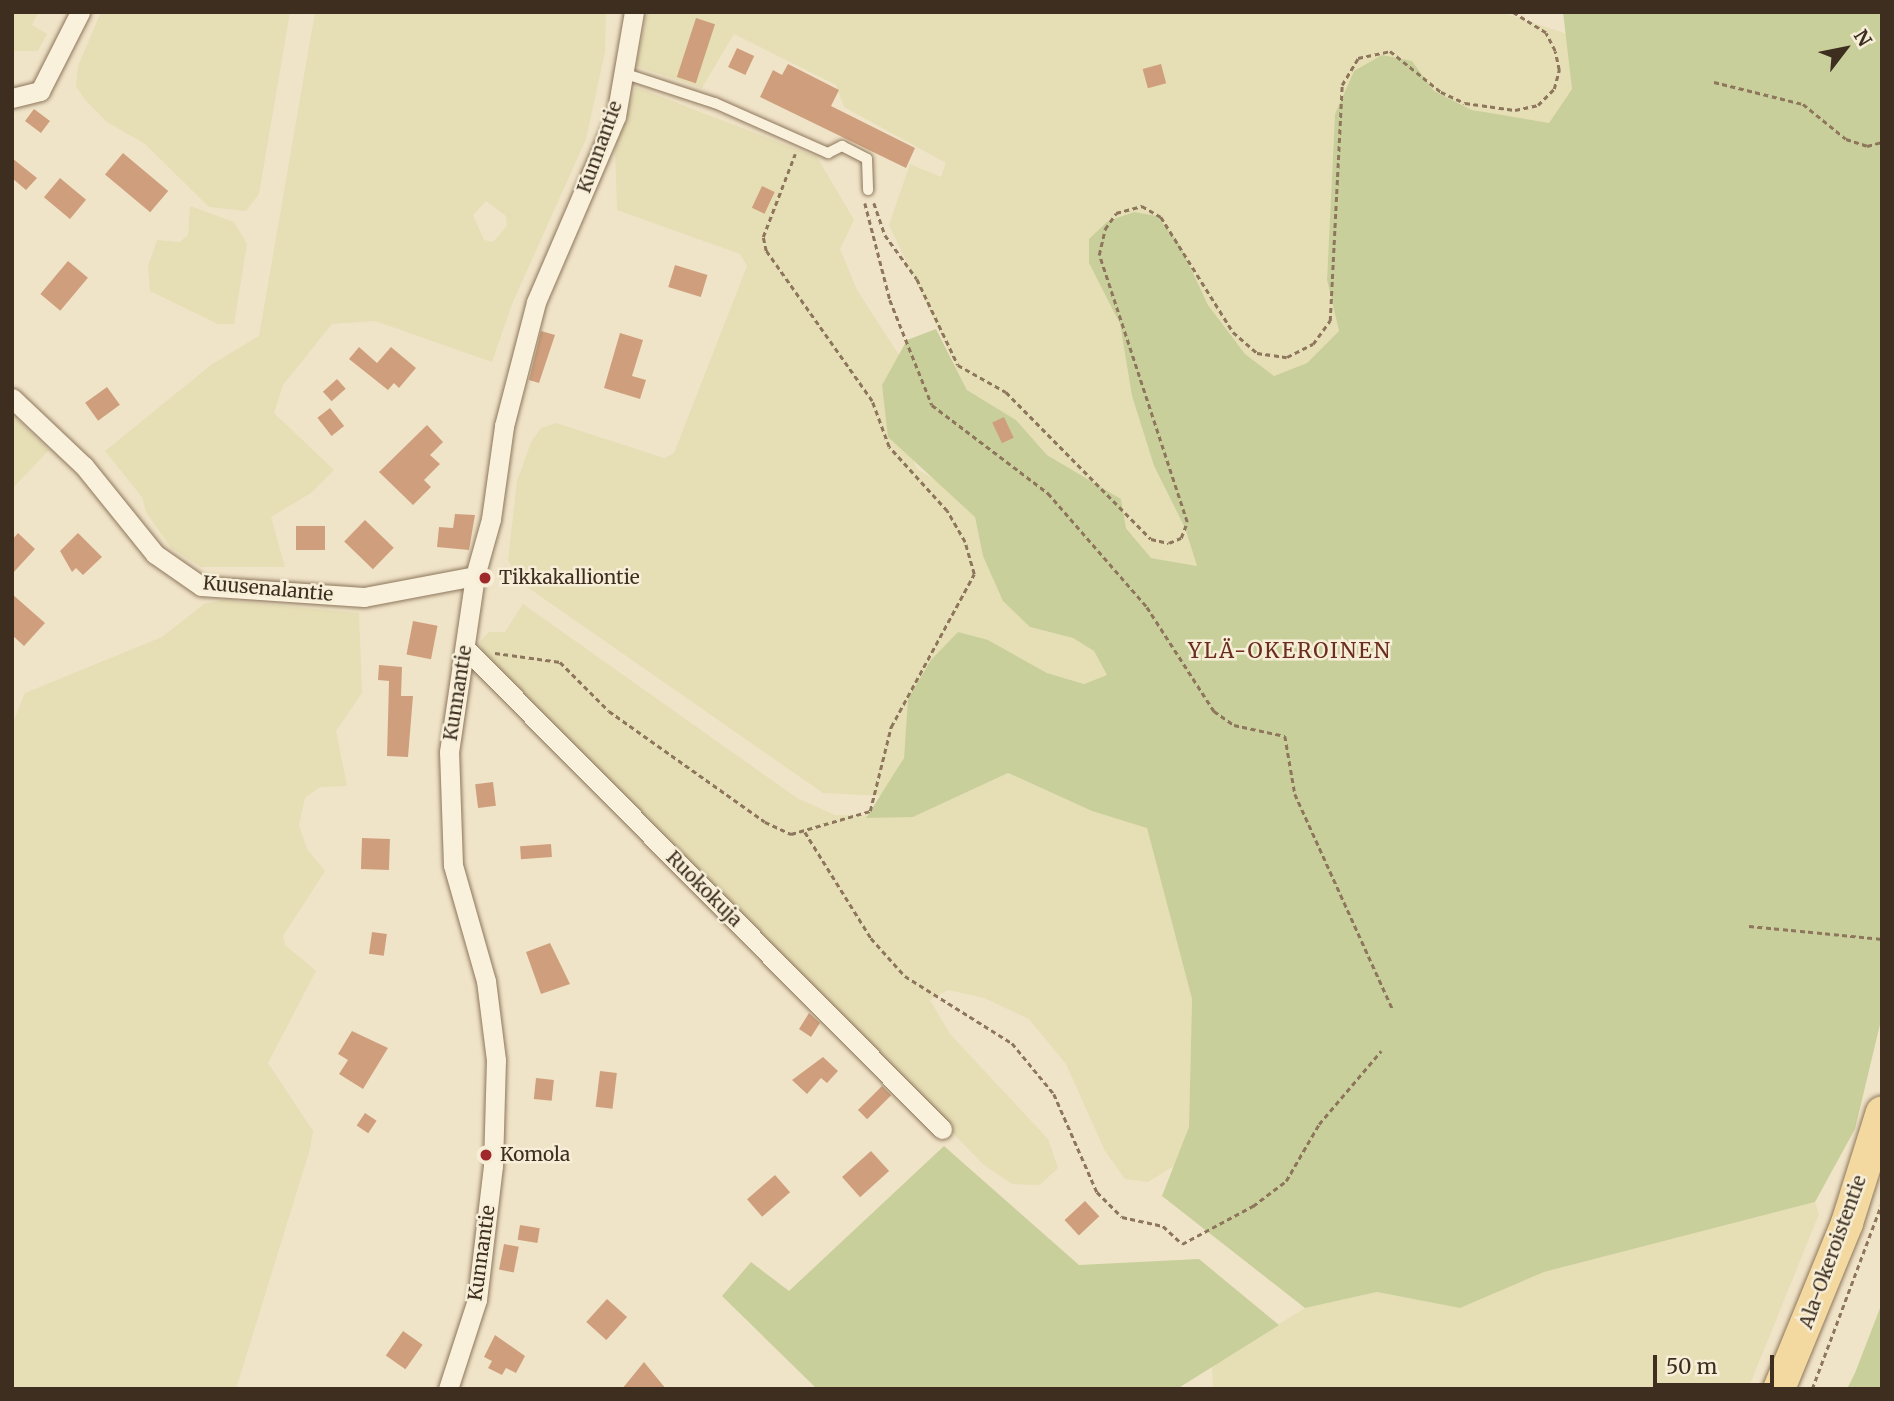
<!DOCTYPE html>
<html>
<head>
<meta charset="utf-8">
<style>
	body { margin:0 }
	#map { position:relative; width:1894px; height:1401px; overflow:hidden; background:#f0e4c8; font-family:Merriweather,serif }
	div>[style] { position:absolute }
	.farmland>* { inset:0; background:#e6deb5 }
	.green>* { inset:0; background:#c9cf9b }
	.building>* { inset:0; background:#cf9f7d; transform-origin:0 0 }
	.path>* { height:2.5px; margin-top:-1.25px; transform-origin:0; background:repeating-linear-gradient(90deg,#8d765c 0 5px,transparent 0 8.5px) }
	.roads { filter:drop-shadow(0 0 2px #8d765c) drop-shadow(0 0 2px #8d765c) }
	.service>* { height:10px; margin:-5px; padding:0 5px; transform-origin:5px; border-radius:5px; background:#faf1dc }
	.minor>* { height:19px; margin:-9.5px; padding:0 9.5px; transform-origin:9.5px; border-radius:9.5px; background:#faf1dc }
	.primary>* { height:32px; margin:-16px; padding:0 16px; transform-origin:16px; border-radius:16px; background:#f3d9a0 }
	.dots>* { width:19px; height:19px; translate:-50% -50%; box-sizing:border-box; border:4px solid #f7eed8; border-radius:50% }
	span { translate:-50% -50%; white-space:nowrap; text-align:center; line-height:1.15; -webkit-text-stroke:5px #f7eed8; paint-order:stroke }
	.street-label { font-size:19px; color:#3d2e20 }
	.poi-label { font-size:19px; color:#3d2e20 }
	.left { translate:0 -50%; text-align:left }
	.neighbourhood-label { font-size:21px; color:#6b2e1e; letter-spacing:2px }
	.frame { position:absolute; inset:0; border:14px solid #3d2e20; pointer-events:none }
	.north { position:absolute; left:1810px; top:14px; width:70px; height:70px; -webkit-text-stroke:5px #f7eed8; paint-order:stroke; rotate:58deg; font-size:19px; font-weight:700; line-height:28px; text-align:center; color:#3d2e20 }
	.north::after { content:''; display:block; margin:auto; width:24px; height:32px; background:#3d2e20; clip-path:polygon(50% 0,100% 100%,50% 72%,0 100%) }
	.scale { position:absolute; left:1653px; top:1355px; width:121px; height:32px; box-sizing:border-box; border:4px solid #3d2e20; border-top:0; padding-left:9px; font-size:21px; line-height:24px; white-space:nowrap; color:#3d2e20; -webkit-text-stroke:5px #f7eed8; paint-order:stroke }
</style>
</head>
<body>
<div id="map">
	<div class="farmland">
		<div style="clip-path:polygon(12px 12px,38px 12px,32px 25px,47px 34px,38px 51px,12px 51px)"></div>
		<div style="clip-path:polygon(101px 12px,290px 12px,259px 194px,246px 211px,209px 207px,145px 144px,107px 122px,85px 100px,76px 86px,78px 66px)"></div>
		<div style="clip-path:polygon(evenodd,315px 12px,606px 12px,605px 52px,586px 139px,512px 304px,492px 362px,375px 321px,332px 324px,283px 385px,274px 413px,334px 470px,311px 493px,271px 517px,285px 567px,201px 567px,171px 548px,146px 512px,142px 497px,105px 451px,211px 365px,259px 336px,315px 12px,486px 201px,506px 216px,507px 226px,493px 242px,484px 240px,473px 215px,486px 201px)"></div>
		<div style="clip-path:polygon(647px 12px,1501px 12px,1567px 34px,1572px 89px,1549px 123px,1527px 121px,1472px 110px,1434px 91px,1412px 61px,1354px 71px,1335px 115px,1327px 280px,1339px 331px,1307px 363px,1274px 376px,1245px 354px,1208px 305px,1179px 243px,1157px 216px,1133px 212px,1108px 221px,1089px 263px,1120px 324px,1132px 396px,1154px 466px,1185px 528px,1197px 566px,1151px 558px,1126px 527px,1121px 499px,1047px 455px,1016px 420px,967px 390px,889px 225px,910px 164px,941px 177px,946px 163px,844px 107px,836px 85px,734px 34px,702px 88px,636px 66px)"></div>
		<div style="clip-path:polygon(636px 87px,817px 157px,854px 220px,840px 249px,857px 290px,899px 355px,882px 385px,917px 469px,949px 488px,975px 517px,983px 556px,1030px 627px,1073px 638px,1094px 651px,1107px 675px,1084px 684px,1047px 673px,988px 640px,909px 698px,904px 758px,884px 796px,823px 793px,520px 582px,508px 560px,517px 481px,531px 442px,541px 428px,556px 423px,664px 458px,674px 453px,747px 266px,740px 254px,617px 210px,615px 149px)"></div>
		<div style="clip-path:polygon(190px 206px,234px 222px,247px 244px,234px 324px,218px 324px,150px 291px,148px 267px,157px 240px,180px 242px,188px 235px)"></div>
		<div style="clip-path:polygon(12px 415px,49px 450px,12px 489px)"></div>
		<div style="clip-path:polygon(223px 600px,359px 613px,362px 693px,336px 731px,347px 786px,320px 787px,305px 798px,299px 825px,307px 849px,325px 871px,283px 936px,285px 945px,316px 971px,268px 1063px,313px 1131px,310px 1149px,236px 1389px,12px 1389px,12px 725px,25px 693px,162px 637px,204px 604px)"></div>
		<div style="clip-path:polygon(523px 604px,797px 798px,835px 815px,913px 817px,1008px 773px,1092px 811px,1147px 827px,1192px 999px,1189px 1127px,1176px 1165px,1148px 1182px,1125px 1179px,1105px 1151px,1066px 1064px,1029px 1019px,984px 998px,948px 990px,930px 1000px,950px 1034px,1048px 1139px,1058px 1168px,1040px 1185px,1012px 1184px,984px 1165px,484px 657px,480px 642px,489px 632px,505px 632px)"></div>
		<div style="clip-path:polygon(1815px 1202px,1819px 1214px,1748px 1389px,1213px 1388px,1212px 1366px,1305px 1308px,1377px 1292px,1460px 1308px,1544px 1272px)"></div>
	</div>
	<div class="green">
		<div style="clip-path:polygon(1563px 12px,1880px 12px,1882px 1016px,1855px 1129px,1815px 1202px,1544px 1272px,1460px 1308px,1377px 1292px,1305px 1308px,1162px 1196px,1189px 1127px,1192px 999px,1147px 828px,1092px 811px,1008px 773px,913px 817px,866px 818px,904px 758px,908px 699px,931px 660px,958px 632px,988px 640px,1047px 673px,1084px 684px,1107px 675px,1094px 651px,1073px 638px,1030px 627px,1003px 601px,983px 556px,975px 517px,888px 437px,882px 385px,907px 340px,936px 329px,967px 390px,1016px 420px,1047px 455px,1121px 499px,1126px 528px,1151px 558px,1197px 566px,1185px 528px,1154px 466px,1132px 396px,1120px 324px,1089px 263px,1089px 239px,1108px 221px,1134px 212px,1157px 216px,1179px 243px,1208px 305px,1245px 354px,1274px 376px,1307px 363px,1339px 331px,1327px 280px,1335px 114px,1354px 71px,1382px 55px,1412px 61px,1434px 91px,1472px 110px,1549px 123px,1572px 89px)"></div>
		<div style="clip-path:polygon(944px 1146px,1079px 1265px,1199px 1259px,1279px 1325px,1177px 1389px,817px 1389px,722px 1296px,751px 1262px,789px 1291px)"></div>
		<div style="clip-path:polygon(1882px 1303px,1882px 1389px,1847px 1389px,1855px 1373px)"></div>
	</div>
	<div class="building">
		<div style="left:696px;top:18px;width:20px;height:62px;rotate:18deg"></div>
		<div style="left:737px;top:48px;width:19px;height:21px;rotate:25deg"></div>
		<div style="clip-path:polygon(788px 64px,839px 90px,831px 106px,915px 148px,906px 168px,760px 97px,773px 70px,782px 75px)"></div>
		<div style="left:1161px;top:64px;width:20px;height:19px;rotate:75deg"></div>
		<div style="left:34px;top:109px;width:20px;height:15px;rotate:37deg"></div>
		<div style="left:123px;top:153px;width:59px;height:28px;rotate:40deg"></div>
		<div style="clip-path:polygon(12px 158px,37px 178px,26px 190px,12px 178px)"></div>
		<div style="left:60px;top:178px;width:34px;height:25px;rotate:40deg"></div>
		<div style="left:762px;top:186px;width:14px;height:24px;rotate:25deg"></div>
		<div style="left:68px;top:261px;width:26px;height:43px;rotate:40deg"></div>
		<div style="left:675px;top:265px;width:34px;height:23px;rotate:17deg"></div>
		<div style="clip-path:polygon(541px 331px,555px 335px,539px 383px,529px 380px)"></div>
		<div style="clip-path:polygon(620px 333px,643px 340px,632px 376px,646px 380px,640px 399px,604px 388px)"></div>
		<div style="clip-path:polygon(359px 347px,377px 363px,391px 347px,416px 368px,399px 388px,394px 383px,388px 390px,349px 359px)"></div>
		<div style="left:337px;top:379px;width:13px;height:19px;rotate:48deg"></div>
		<div style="left:107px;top:387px;width:22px;height:27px;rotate:54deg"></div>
		<div style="left:330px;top:408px;width:23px;height:16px;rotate:52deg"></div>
		<div style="left:1004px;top:417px;width:23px;height:13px;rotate:65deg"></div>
		<div style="clip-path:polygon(427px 425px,443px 442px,430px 455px,440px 464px,424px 480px,431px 487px,413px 505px,379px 472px)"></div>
		<div style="clip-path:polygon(455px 514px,475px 515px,469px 550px,437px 547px,439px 527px,453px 528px)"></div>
		<div style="left:365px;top:520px;width:40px;height:30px;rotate:44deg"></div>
		<div style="left:296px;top:526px;width:29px;height:24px"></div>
		<div style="clip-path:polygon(18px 533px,35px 549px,12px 574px,12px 540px)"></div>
		<div style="clip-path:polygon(78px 533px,102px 557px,83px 575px,76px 568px,72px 572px,60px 551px)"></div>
		<div style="clip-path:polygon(12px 594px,45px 623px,24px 646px,12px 635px)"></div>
		<div style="left:413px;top:621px;width:25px;height:34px;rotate:11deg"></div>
		<div style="clip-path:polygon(379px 665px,402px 667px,401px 696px,413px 696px,408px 757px,387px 756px,389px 681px,378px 680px)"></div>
		<div style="left:493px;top:782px;width:24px;height:18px;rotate:83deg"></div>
		<div style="left:362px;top:838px;width:28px;height:31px;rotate:2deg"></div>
		<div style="left:551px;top:844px;width:13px;height:31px;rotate:86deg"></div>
		<div style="left:372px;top:932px;width:15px;height:22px;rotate:8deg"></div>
		<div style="clip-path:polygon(550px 943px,570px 984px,541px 994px,526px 952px)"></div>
		<div style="clip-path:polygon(809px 1013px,820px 1023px,811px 1037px,799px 1029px)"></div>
		<div style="clip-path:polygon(352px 1031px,388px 1048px,363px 1089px,339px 1074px,348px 1060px,338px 1054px)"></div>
		<div style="clip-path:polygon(823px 1057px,838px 1071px,827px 1083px,821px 1078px,807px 1094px,792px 1080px)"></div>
		<div style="left:600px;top:1071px;width:17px;height:36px;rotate:7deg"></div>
		<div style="left:536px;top:1078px;width:18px;height:21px;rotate:6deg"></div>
		<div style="left:882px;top:1086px;width:13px;height:34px;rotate:45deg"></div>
		<div style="left:365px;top:1113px;width:14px;height:15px;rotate:34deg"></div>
		<div style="left:871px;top:1151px;width:27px;height:39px;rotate:48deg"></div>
		<div style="left:775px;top:1175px;width:23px;height:37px;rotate:49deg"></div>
		<div style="left:1085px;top:1201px;width:21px;height:28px;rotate:47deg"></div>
		<div style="left:520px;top:1225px;width:20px;height:15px;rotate:9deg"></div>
		<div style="left:504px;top:1244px;width:15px;height:26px;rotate:11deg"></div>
		<div style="left:607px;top:1299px;width:27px;height:31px;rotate:42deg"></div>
		<div style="left:403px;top:1331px;width:24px;height:30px;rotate:35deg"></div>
		<div style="clip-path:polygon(495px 1335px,525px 1356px,516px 1373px,506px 1368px,502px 1375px,488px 1368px,492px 1361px,484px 1357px)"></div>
		<div style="clip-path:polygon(644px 1362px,666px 1389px,622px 1389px)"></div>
	</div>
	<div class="path">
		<div style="left:1714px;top:82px;width:92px;rotate:13.9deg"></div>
		<div style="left:1803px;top:104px;width:55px;rotate:39.1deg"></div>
		<div style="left:1846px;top:139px;width:22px;rotate:18deg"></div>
		<div style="left:1867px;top:146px;width:16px;rotate:-15deg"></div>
		<div style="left:865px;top:203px;width:100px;rotate:75.5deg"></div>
		<div style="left:890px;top:300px;width:113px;rotate:68.2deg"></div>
		<div style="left:932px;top:405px;width:146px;rotate:37.2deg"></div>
		<div style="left:1048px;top:493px;width:151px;rotate:49deg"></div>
		<div style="left:1147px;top:607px;width:124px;rotate:57.2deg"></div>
		<div style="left:1214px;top:711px;width:24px;rotate:35deg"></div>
		<div style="left:1234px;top:725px;width:52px;rotate:12.2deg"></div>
		<div style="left:1285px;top:736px;width:59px;rotate:80.2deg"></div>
		<div style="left:1295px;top:794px;width:237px;rotate:65.6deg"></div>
		<div style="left:874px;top:203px;width:34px;rotate:71deg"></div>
		<div style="left:885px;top:235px;width:54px;rotate:54deg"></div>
		<div style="left:917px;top:279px;width:95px;rotate:64.5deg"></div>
		<div style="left:958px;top:365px;width:55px;rotate:29.4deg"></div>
		<div style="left:1006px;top:392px;width:206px;rotate:45.4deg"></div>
		<div style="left:1151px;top:539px;width:18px;rotate:13deg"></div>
		<div style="left:1169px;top:543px;width:13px;rotate:-23deg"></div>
		<div style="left:1181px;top:538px;width:17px;rotate:-69deg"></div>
		<div style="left:1187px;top:522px;width:281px;rotate:-108.2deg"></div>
		<div style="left:1099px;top:255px;width:27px;rotate:-77deg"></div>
		<div style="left:1105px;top:229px;width:19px;rotate:-55deg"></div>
		<div style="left:1116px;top:213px;width:27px;rotate:-15deg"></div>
		<div style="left:1142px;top:206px;width:22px;rotate:30deg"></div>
		<div style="left:1161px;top:217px;width:136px;rotate:57.9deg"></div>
		<div style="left:1233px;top:332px;width:32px;rotate:41deg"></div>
		<div style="left:1257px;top:353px;width:30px;rotate:8deg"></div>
		<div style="left:1287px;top:357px;width:29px;rotate:-27deg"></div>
		<div style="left:1313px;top:344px;width:29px;rotate:-54deg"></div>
		<div style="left:1330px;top:321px;width:236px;rotate:-87.1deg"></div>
		<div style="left:1342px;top:85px;width:31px;rotate:-59deg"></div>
		<div style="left:1358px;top:58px;width:33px;rotate:-12deg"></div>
		<div style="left:1390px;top:51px;width:65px;rotate:38.8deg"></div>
		<div style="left:1441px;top:92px;width:26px;rotate:25deg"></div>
		<div style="left:1465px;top:103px;width:50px;rotate:8deg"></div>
		<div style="left:1515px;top:110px;width:24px;rotate:-12deg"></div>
		<div style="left:1538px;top:105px;width:23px;rotate:-45deg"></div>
		<div style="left:1554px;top:89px;width:20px;rotate:-75deg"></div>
		<div style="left:1559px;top:70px;width:19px;rotate:-102deg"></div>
		<div style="left:1555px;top:51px;width:20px;rotate:-117deg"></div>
		<div style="left:1546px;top:33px;width:39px;rotate:-148deg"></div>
		<div style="left:495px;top:653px;width:66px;rotate:7.9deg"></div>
		<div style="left:560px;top:662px;width:69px;rotate:45deg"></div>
		<div style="left:609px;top:711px;width:191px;rotate:35.4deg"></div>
		<div style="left:765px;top:822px;width:29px;rotate:25deg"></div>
		<div style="left:791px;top:834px;width:82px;rotate:-16.2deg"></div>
		<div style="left:870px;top:811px;width:87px;rotate:-76deg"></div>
		<div style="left:891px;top:727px;width:174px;rotate:-61.5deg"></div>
		<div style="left:974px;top:574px;width:33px;rotate:-106deg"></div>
		<div style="left:965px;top:542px;width:36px;rotate:-120deg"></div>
		<div style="left:947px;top:511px;width:86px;rotate:-132.2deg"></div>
		<div style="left:889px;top:447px;width:49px;rotate:-110.3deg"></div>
		<div style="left:872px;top:401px;width:184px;rotate:-125.2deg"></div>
		<div style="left:766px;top:251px;width:14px;rotate:-102deg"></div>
		<div style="left:763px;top:237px;width:89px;rotate:-68.9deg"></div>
		<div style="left:805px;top:832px;width:125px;rotate:58.1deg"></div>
		<div style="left:871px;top:938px;width:51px;rotate:48.2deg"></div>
		<div style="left:905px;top:976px;width:126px;rotate:32.1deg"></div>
		<div style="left:1012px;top:1043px;width:66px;rotate:50.5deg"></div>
		<div style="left:1054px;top:1094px;width:107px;rotate:66.3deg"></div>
		<div style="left:1097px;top:1192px;width:35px;rotate:45deg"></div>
		<div style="left:1122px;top:1217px;width:42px;rotate:12.4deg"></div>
		<div style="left:1163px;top:1226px;width:26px;rotate:43deg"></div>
		<div style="left:1182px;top:1244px;width:81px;rotate:-28.2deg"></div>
		<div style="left:1253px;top:1206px;width:41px;rotate:-37.1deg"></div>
		<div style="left:1286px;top:1181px;width:66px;rotate:-59.9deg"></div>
		<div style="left:1319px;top:1124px;width:96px;rotate:-49.7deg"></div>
		<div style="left:1749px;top:926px;width:134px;rotate:5.6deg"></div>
		<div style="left:1812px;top:1389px;width:199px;rotate:-69.4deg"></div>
	</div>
	<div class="roads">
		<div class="service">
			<div style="left:623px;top:73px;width:97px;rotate:18.1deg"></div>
			<div style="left:715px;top:103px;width:124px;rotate:23.9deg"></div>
			<div style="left:828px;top:153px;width:16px;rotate:-27deg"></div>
			<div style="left:842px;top:146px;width:28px;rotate:27deg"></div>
			<div style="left:867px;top:159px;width:31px;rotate:88deg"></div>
		</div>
		<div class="minor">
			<div style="left:12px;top:98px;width:29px;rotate:-14deg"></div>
			<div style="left:40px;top:91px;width:89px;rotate:-63.1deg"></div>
			<div style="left:12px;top:398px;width:99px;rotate:43.4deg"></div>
			<div style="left:84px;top:466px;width:113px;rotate:51.1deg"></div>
			<div style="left:155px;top:554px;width:56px;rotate:34.8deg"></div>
			<div style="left:201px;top:586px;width:163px;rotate:3.9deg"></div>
			<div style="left:364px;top:597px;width:113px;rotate:-10.7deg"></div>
			<div style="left:466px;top:649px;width:676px;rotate:45.24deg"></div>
			<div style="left:448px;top:1389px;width:94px;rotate:-72deg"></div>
			<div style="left:477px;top:1300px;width:135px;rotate:-83.2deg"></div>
			<div style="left:493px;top:1166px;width:106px;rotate:-88.4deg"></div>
			<div style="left:496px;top:1060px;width:80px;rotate:-97.2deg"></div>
			<div style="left:486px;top:981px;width:121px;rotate:-105.9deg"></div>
			<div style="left:453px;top:865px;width:113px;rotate:-92deg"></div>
			<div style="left:449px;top:752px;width:178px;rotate:-81.6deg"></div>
			<div style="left:475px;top:576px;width:59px;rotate:-74.3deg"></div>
			<div style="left:491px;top:519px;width:94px;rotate:-82deg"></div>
			<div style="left:504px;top:426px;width:128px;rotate:-75.5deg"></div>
			<div style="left:536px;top:302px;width:202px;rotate:-66.7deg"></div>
			<div style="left:616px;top:116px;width:106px;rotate:-80.2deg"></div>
		</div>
		<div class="primary">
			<div style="left:1779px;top:1389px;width:179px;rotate:-67.7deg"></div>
			<div style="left:1847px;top:1223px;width:116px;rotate:-72.5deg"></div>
		</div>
	</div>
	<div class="dots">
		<div style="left:485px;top:578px;background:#9e2a2b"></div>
		<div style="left:486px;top:1155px;background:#9e2a2b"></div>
	</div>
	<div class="street-label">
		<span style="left:600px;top:147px;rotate:-70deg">Kunnantie</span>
		<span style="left:268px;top:589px;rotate:5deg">Kuusenalantie</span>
		<span style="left:458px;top:693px;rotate:-81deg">Kunnantie</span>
		<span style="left:704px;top:889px;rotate:45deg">Ruokokuja</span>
		<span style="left:1833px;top:1252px;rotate:-70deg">Ala-Okeroistentie</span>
		<span style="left:482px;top:1253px;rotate:-82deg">Kunnantie</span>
	</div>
	<div class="poi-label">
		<span class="left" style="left:499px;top:578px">Tikkakalliontie</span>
		<span class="left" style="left:500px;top:1155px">Komola</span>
	</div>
	<div class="neighbourhood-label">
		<span style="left:1290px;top:651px">YLÄ-OKEROINEN</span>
	</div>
	<div class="frame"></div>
	<div class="north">N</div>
	<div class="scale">50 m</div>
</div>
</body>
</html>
